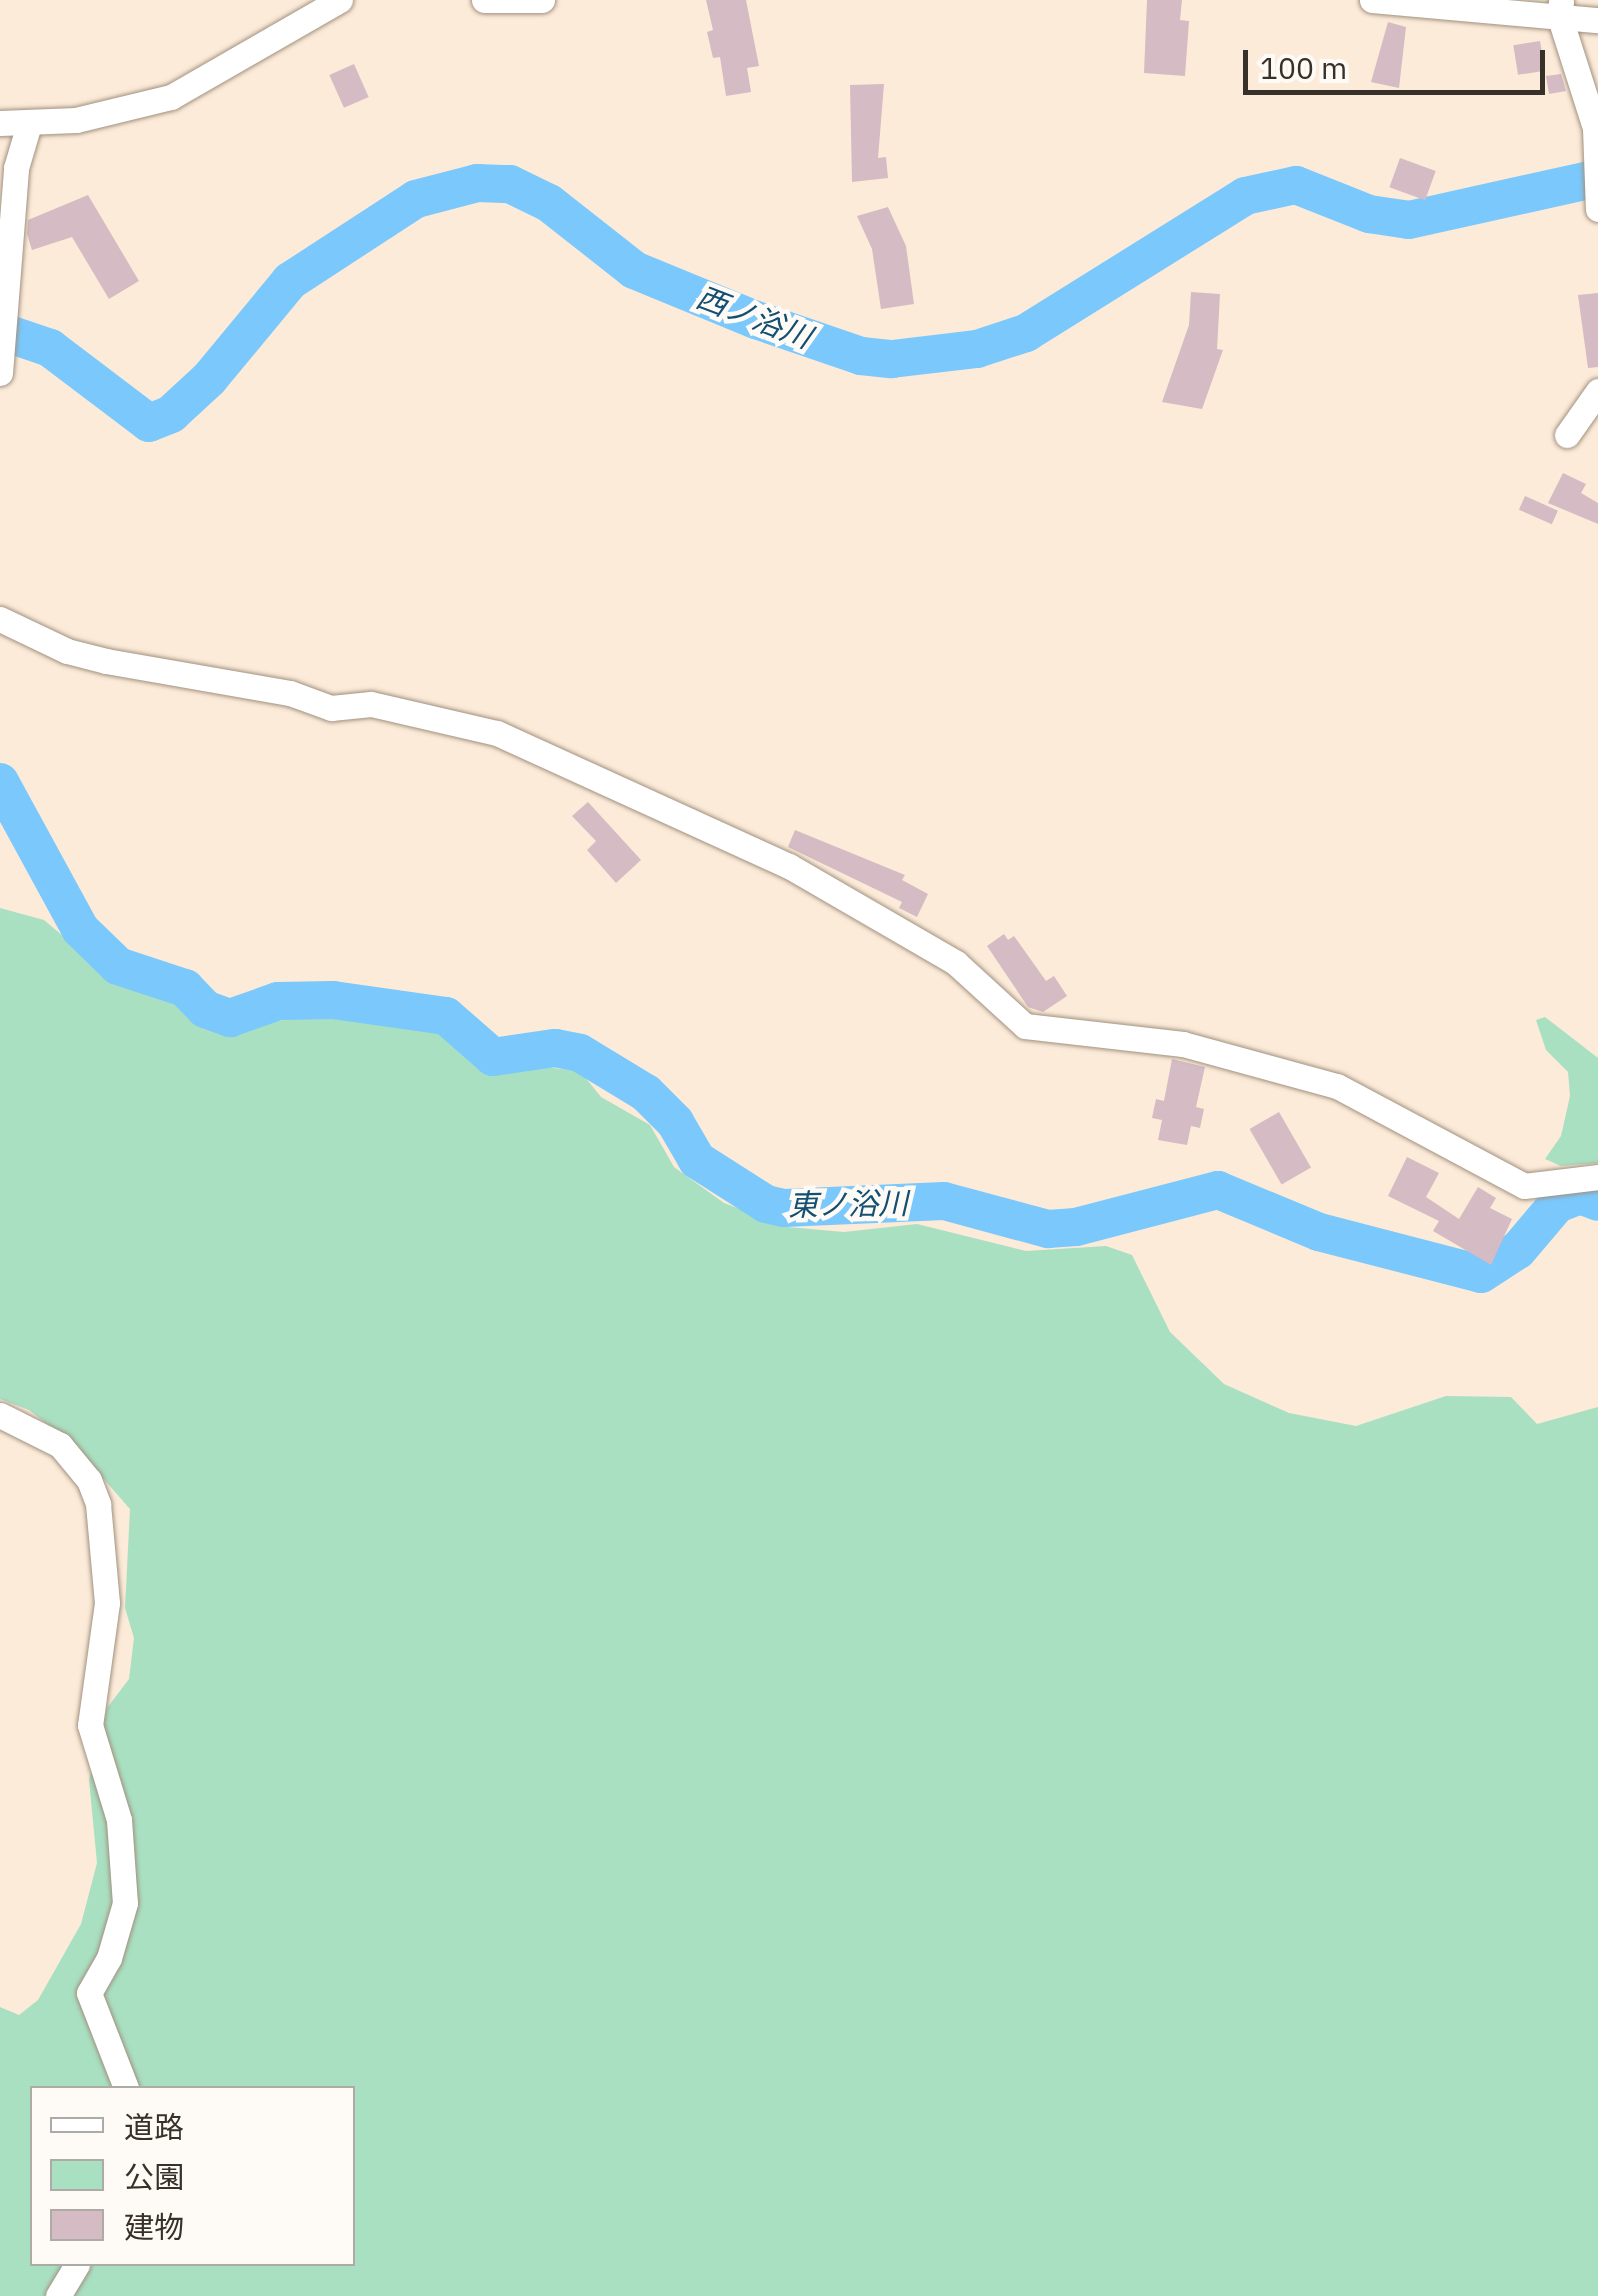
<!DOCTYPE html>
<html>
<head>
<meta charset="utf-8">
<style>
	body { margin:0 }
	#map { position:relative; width:1598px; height:2296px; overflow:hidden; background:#fcebd8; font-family:"IBM Plex Sans","Noto Sans JP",sans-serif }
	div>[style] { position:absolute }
	.green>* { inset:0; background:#a9e0c1 }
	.river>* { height:38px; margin:-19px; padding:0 19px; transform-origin:19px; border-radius:19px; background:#7ac8fc }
	.building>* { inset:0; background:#d5bbc3; transform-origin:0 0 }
	.roads { filter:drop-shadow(0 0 2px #a19180) drop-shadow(0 0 2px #a19180) }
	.minor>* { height:25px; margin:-12.5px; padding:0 12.5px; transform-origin:12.5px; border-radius:12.5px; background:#fff }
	span { translate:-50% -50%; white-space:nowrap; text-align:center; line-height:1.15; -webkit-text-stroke:9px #fefbf7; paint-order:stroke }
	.water-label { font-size:30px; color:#124f71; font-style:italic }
	.legend { position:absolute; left:30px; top:2086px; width:325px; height:180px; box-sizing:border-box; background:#fefbf7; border:2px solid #aeaaa5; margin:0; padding:12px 18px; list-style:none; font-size:30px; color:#373129 }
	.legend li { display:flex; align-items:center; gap:20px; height:50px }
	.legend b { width:50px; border:2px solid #aeaaa5 }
	.scale { position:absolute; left:1243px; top:50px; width:302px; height:45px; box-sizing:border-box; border:5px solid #373129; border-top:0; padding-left:12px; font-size:30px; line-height:35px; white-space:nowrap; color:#373129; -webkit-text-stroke:8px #fefbf7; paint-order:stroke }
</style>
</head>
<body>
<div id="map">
	<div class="green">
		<div style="clip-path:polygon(evenodd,0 908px,44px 920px,101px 968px,132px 985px,169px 993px,204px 1024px,225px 1031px,325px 1012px,414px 1017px,481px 1060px,580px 1071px,601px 1097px,650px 1125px,674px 1167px,724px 1203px,788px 1227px,844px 1232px,917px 1224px,1026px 1251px,1106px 1246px,1132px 1255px,1170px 1332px,1224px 1384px,1289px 1413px,1356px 1426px,1446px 1396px,1511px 1397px,1537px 1424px,1598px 1407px,1598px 2296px,0 2296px,0 2007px,19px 2015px,38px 2000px,81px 1924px,97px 1863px,89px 1780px,107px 1708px,129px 1679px,134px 1638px,125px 1608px,130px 1509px,73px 1444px,29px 1410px,0 1399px,0 908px,32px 2088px,352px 2088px,352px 2264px,32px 2264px,32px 2088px)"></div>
		<div style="clip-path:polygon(1545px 1017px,1598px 1058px,1598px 1163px,1561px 1166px,1545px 1159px,1561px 1136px,1570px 1096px,1568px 1072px,1546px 1050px,1536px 1020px)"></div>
	</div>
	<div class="river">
		<div style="left:0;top:331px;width:53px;rotate:18.8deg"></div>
		<div style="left:50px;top:348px;width:124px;rotate:37.1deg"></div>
		<div style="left:149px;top:423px;width:24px;rotate:-22deg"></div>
		<div style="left:171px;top:414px;width:52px;rotate:-42.6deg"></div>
		<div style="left:209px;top:379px;width:127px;rotate:-50.4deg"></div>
		<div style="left:290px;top:281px;width:150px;rotate:-33.1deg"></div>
		<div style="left:416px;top:199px;width:63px;rotate:-14.7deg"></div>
		<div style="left:477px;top:183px;width:33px;rotate:2deg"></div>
		<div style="left:510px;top:184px;width:43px;rotate:26deg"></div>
		<div style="left:549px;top:203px;width:108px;rotate:38.2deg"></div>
		<div style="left:634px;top:270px;width:132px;rotate:22.3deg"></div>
		<div style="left:756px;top:320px;width:111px;rotate:18.9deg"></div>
		<div style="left:861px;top:356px;width:31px;rotate:6deg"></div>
		<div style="left:892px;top:359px;width:86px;rotate:-6.7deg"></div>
		<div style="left:977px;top:349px;width:52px;rotate:-18.1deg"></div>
		<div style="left:1026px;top:333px;width:258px;rotate:-32deg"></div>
		<div style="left:1245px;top:196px;width:52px;rotate:-12.2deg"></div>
		<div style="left:1296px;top:185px;width:79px;rotate:21.7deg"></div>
		<div style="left:1369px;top:214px;width:40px;rotate:8.5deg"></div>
		<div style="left:1409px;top:220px;width:194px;rotate:-12.5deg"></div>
		<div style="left:0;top:782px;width:167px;rotate:61.4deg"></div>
		<div style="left:80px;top:929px;width:53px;rotate:44.2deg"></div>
		<div style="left:118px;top:966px;width:71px;rotate:18.2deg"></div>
		<div style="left:185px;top:988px;width:29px;rotate:46deg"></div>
		<div style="left:205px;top:1009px;width:27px;rotate:20deg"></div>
		<div style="left:230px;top:1018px;width:51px;rotate:-19.5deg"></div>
		<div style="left:278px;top:1001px;width:55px;rotate:-1deg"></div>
		<div style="left:333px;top:1000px;width:114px;rotate:8.1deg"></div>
		<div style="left:446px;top:1016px;width:62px;rotate:41.1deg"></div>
		<div style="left:493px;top:1057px;width:63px;rotate:-8.3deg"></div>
		<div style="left:555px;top:1048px;width:25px;rotate:11deg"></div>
		<div style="left:580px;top:1053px;width:77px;rotate:31.2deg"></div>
		<div style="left:646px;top:1093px;width:41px;rotate:45deg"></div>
		<div style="left:675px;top:1122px;width:44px;rotate:59.9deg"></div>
		<div style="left:697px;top:1160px;width:82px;rotate:32.5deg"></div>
		<div style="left:766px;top:1204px;width:18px;rotate:13deg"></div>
		<div style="left:784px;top:1208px;width:160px;rotate:-2.5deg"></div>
		<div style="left:944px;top:1201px;width:108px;rotate:15.1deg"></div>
		<div style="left:1048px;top:1229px;width:28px;rotate:-4deg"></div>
		<div style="left:1076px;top:1227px;width:147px;rotate:-14.6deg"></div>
		<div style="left:1218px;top:1190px;width:109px;rotate:22.6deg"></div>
		<div style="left:1319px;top:1232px;width:167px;rotate:14.5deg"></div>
		<div style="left:1481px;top:1274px;width:44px;rotate:-33deg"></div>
		<div style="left:1518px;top:1250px;width:60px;rotate:-49.7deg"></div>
		<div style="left:1557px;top:1204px;width:25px;rotate:-21deg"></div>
		<div style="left:1580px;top:1195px;width:19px;rotate:21deg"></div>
	</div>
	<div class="building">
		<div style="clip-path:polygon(706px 0,746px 0,759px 66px,747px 68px,751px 92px,726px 96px,720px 57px,713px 58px,707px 32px,713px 30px)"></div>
		<div style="clip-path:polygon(1147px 0,1182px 0,1180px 20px,1189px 21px,1185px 76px,1144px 73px)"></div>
		<div style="clip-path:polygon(1388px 22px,1406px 27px,1399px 88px,1371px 82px)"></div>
		<div style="left:1540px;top:41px;width:30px;height:27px;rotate:81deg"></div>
		<div style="left:354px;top:64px;width:36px;height:27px;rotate:66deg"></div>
		<div style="clip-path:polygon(1561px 74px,1566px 91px,1549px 94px,1546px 76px)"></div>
		<div style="clip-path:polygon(884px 84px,878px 158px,886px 157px,888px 178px,852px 182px,850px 85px)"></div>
		<div style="left:1400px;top:158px;width:38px;height:31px;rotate:20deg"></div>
		<div style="clip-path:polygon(88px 195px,139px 281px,109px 299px,72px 237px,32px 250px,27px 234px,28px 220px)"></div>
		<div style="clip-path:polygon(888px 207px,906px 246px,914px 304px,881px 309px,872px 249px,857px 216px)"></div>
		<div style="clip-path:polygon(1191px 292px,1220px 294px,1217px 349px,1223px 350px,1202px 409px,1162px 402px,1189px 325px)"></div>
		<div style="clip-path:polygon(1598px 293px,1598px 367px,1588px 368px,1578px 295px)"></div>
		<div style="clip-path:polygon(1563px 473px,1586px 484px,1581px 493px,1598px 503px,1598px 524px,1548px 503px)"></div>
		<div style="left:1525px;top:496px;width:36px;height:15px;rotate:24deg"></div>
		<div style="clip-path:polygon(588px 802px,641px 860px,616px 883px,587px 850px,596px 841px,572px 816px)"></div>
		<div style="clip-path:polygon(795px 830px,905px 875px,902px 880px,928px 894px,917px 917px,899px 908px,902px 902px,788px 847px)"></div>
		<div style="clip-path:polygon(1004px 934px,1008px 940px,1014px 936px,1046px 981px,1054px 976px,1067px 996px,1043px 1012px,1028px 1007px,987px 946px)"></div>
		<div style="clip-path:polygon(1172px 1059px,1205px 1067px,1196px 1107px,1204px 1109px,1200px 1128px,1191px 1126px,1187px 1145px,1158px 1140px,1162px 1120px,1152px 1118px,1156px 1099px,1164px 1101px)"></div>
		<div style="left:1279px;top:1112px;width:64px;height:34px;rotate:60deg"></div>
		<div style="clip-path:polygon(1407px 1157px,1439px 1173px,1426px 1197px,1459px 1219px,1478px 1187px,1496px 1198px,1490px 1208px,1512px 1219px,1491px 1265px,1433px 1231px,1439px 1221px,1388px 1196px)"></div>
	</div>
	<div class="roads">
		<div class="minor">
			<div style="left:484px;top:0;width:58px"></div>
			<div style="left:1372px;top:0;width:227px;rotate:5.1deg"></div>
			<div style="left:1561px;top:2px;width:13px;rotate:99deg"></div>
			<div style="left:1559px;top:15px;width:119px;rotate:72.3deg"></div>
			<div style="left:1595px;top:128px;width:81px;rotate:87.9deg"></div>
			<div style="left:0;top:123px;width:76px;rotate:-2.3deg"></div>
			<div style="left:76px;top:120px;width:98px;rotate:-13.6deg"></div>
			<div style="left:171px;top:97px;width:195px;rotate:-29.9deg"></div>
			<div style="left:0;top:373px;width:206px;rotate:-85.5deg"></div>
			<div style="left:16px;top:168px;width:46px;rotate:-73.5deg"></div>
			<div style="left:1567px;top:435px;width:54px;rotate:-54.8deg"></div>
			<div style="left:0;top:619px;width:74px;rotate:25.5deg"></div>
			<div style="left:67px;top:651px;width:40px;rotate:14.4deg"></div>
			<div style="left:106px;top:661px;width:187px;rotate:9.9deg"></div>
			<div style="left:290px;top:693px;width:44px;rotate:20.1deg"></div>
			<div style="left:331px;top:708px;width:40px;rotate:-5.7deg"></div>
			<div style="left:371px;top:704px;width:129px;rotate:13deg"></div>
			<div style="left:497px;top:733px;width:321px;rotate:24.5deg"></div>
			<div style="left:789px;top:866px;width:193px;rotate:30.1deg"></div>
			<div style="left:956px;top:963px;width:93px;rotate:42.4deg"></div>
			<div style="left:1025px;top:1026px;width:159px;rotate:6.5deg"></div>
			<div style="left:1183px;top:1044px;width:160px;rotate:15.3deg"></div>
			<div style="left:1337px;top:1086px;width:212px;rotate:28.1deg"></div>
			<div style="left:1524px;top:1186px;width:75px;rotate:-6.9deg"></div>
			<div style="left:0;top:1415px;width:67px;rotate:26.6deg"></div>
			<div style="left:60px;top:1445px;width:45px;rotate:50.4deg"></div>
			<div style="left:89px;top:1480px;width:26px;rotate:69deg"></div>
			<div style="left:98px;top:1504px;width:99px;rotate:84.8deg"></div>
			<div style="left:107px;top:1603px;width:123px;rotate:97.9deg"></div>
			<div style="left:90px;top:1725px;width:99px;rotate:73deg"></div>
			<div style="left:119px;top:1820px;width:83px;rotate:85.9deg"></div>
			<div style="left:125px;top:1903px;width:57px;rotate:106.2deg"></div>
			<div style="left:109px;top:1958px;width:40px;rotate:119.7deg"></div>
			<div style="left:89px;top:1993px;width:102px;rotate:68.7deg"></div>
			<div style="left:58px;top:2296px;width:37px;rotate:-59deg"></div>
		</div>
	</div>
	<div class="water-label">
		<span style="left:754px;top:317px;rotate:21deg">西ノ浴川</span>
		<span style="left:848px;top:1204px;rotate:-1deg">東ノ浴川</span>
	</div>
	<ul class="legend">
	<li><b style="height:12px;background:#fff"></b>道路</li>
	<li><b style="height:28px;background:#a9e0c1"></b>公園</li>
	<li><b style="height:28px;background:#d5bbc3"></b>建物</li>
	</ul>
	<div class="scale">100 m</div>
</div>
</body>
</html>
